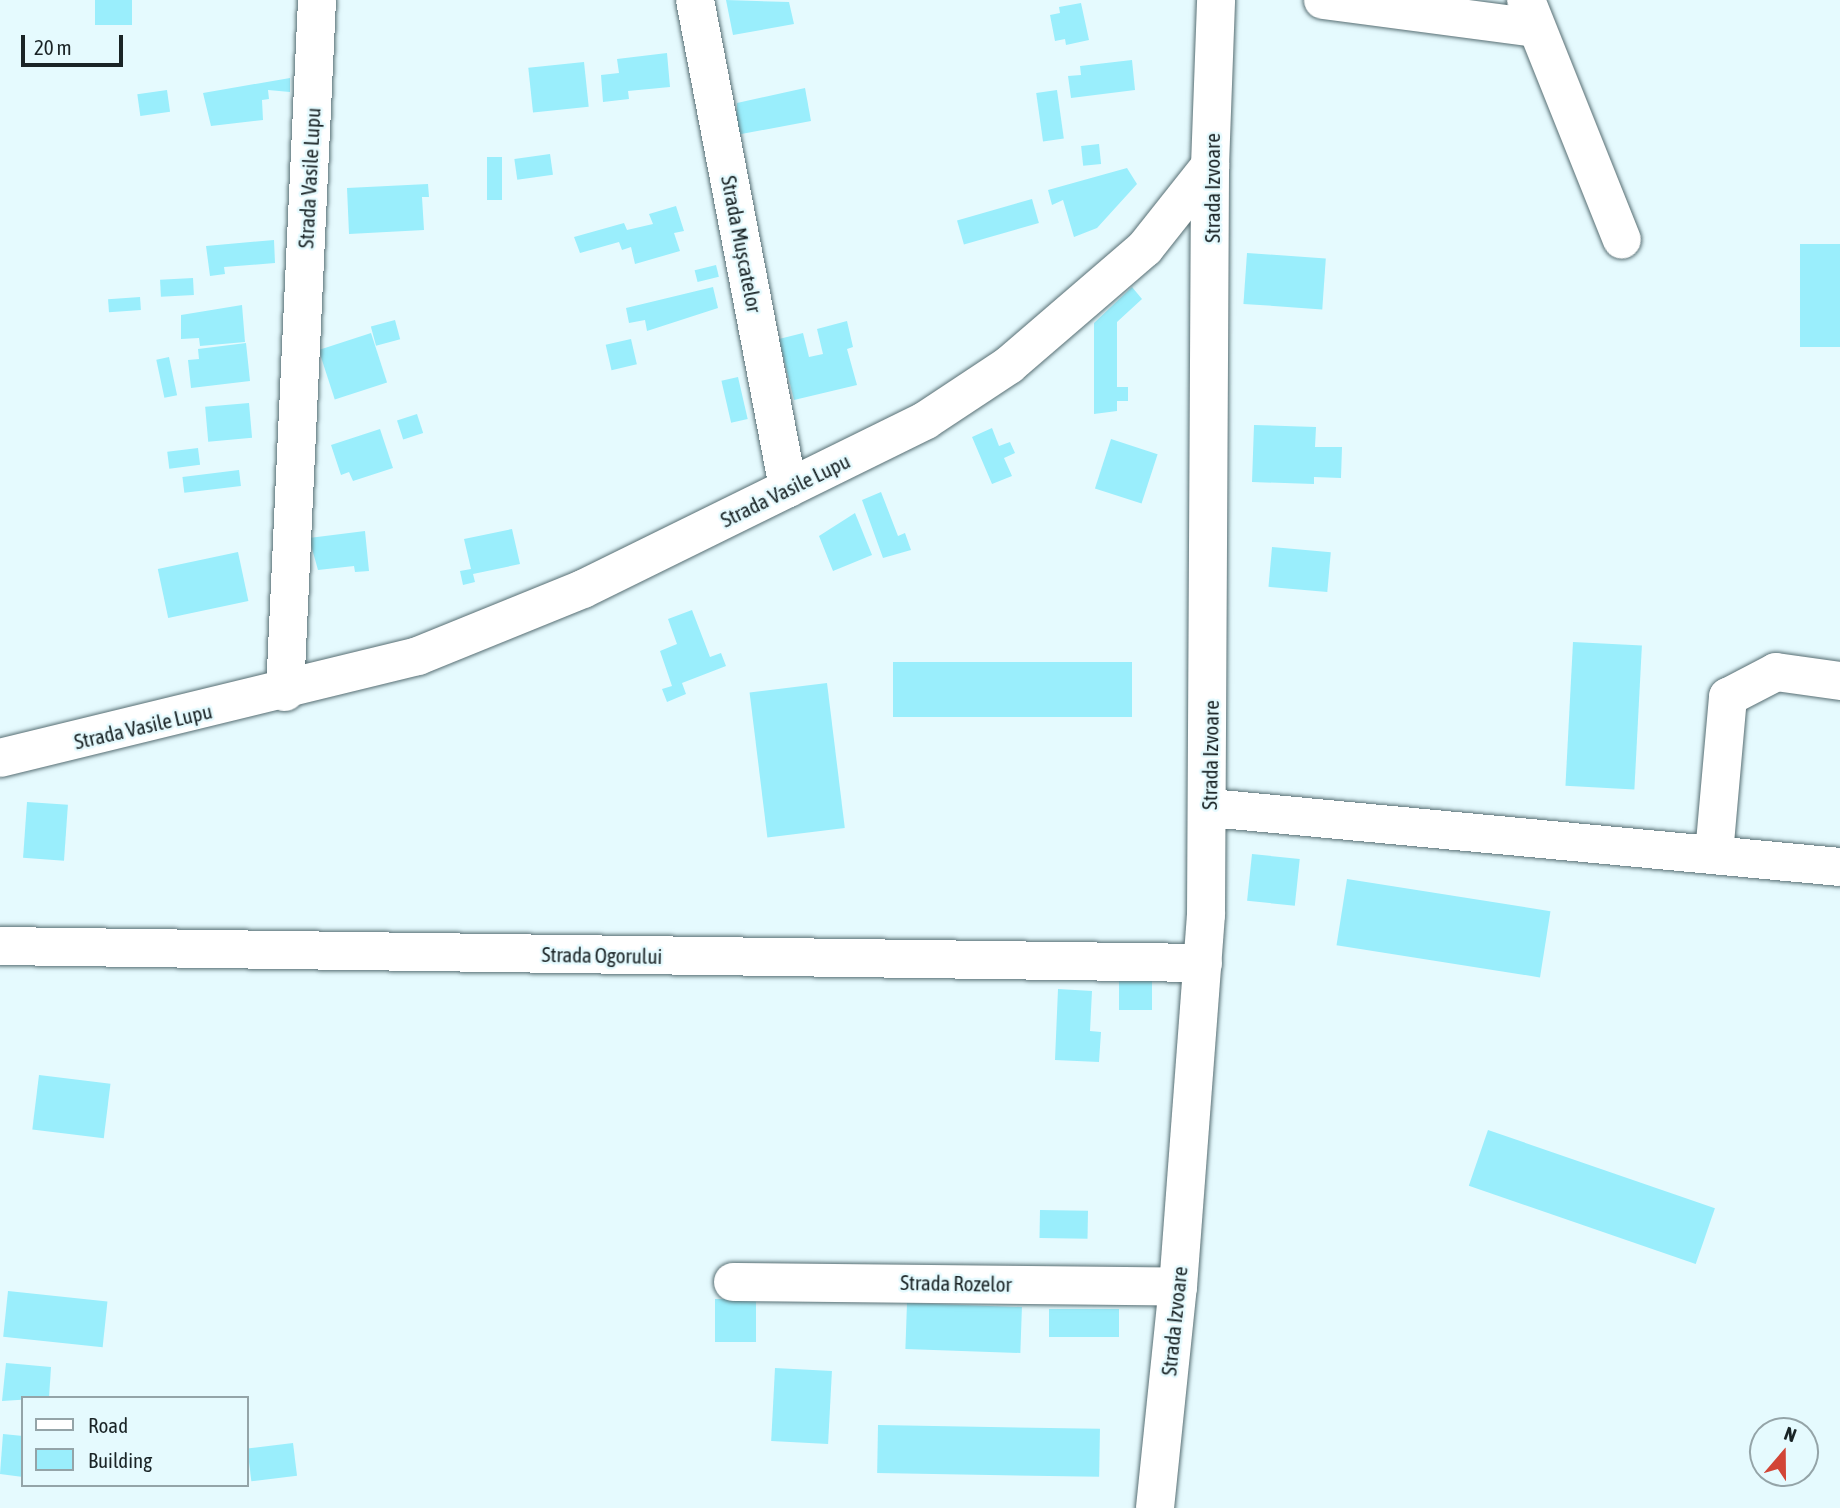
<!DOCTYPE html>
<html>
<head>
<meta charset="utf-8">
<style>
	body { margin:0 }
	#map { position:relative; width:1840px; height:1508px; overflow:hidden; background:#e5fafe; font-family:"Asap Condensed",sans-serif }
	div>[style] { position:absolute }
	.building>* { inset:0; background:#9aeefc; transform-origin:0 0 }
	.roads { filter:drop-shadow(0 0 2px #576e73) drop-shadow(0 0 2px #576e73) }
	.minor>* { height:38px; margin:-19px; padding:0 19px; transform-origin:19px; border-radius:19px; background:#fff }
	.major>* { height:38px; margin:-19px; padding:0 19px; transform-origin:19px; border-radius:19px; background:#fff }
	span { translate:-50% -50%; white-space:nowrap; text-align:center; line-height:1.15; -webkit-text-stroke:5px #e5fafe; paint-order:stroke }
	.street-label { font-size:21px; color:#1a2426 }
	.legend { position:absolute; left:21px; top:1396px; width:228px; height:91px; box-sizing:border-box; background:#e5fafe; border:2px solid #94a4a8; margin:0; padding:9px 12px; list-style:none; font-size:21px; color:#1a2426 }
	.legend li { display:flex; align-items:center; gap:14px; height:35px }
	.legend b { width:35px; border:2px solid #94a4a8 }
	.north { position:absolute; left:1749px; top:1417px; width:70px; height:70px; box-sizing:border-box; background:#e5fafe; border:2px solid #94a4a8; border-radius:50%; rotate:20deg; font-size:19px; font-weight:700; line-height:28px; text-align:center; color:#1a2426 }
	.north::after { content:''; display:block; margin:auto; width:24px; height:32px; background:#d24536; clip-path:polygon(50% 0,100% 100%,50% 72%,0 100%) }
	.scale { position:absolute; left:21px; top:35px; width:102px; height:32px; box-sizing:border-box; border:4px solid #1a2426; border-top:0; padding-left:9px; font-size:21px; line-height:24px; white-space:nowrap; color:#1a2426; -webkit-text-stroke:5px #e5fafe; paint-order:stroke }
</style>
</head>
<body>
<div id="map">
	<div class="building">
		<div style="left:95px;top:0;width:37px;height:25px"></div>
		<div style="clip-path:polygon(726px 0,789px 2px,794px 24px,733px 35px)"></div>
		<div style="clip-path:polygon(1081px 3px,1089px 40px,1066px 45px,1065px 39px,1055px 41px,1050px 15px,1060px 13px,1059px 7px)"></div>
		<div style="clip-path:polygon(667px 53px,670px 87px,628px 91px,629px 99px,603px 102px,601px 75px,619px 73px,617px 59px)"></div>
		<div style="clip-path:polygon(1132px 60px,1135px 90px,1071px 98px,1068px 76px,1081px 75px,1080px 66px)"></div>
		<div style="left:584px;top:62px;width:45px;height:56px;rotate:84deg"></div>
		<div style="clip-path:polygon(290px 78px,290px 92px,268px 90px,269px 99px,262px 100px,263px 120px,211px 126px,203px 93px)"></div>
		<div style="clip-path:polygon(805px 88px,811px 121px,736px 135px,737px 103px)"></div>
		<div style="left:167px;top:90px;width:22px;height:30px;rotate:82deg"></div>
		<div style="left:1057px;top:90px;width:49px;height:21px;rotate:82deg"></div>
		<div style="left:1099px;top:144px;width:20px;height:18px;rotate:84deg"></div>
		<div style="left:550px;top:154px;width:21px;height:36px;rotate:82deg"></div>
		<div style="left:487px;top:157px;width:15px;height:43px"></div>
		<div style="clip-path:polygon(1127px 168px,1137px 184px,1097px 228px,1074px 237px,1063px 200px,1052px 205px,1048px 190px)"></div>
		<div style="clip-path:polygon(428px 184px,429px 197px,422px 197px,424px 230px,349px 234px,347px 188px)"></div>
		<div style="left:1032px;top:199px;width:25px;height:78px;rotate:74deg"></div>
		<div style="clip-path:polygon(676px 206px,684px 231px,674px 233px,680px 251px,635px 264px,631px 247px,622px 250px,619px 242px,580px 253px,574px 237px,624px 223px,627px 230px,653px 224px,649px 214px)"></div>
		<div style="clip-path:polygon(274px 240px,275px 263px,224px 267px,225px 274px,210px 276px,206px 246px)"></div>
		<div style="left:1800px;top:244px;width:40px;height:103px"></div>
		<div style="left:1247px;top:253px;width:79px;height:51px;rotate:4deg"></div>
		<div style="left:716px;top:265px;width:12px;height:22px;rotate:76deg"></div>
		<div style="left:193px;top:278px;width:17px;height:33px;rotate:87deg"></div>
		<div style="clip-path:polygon(713px 287px,718px 308px,647px 331px,645px 320px,629px 323px,626px 308px)"></div>
		<div style="clip-path:polygon(1132px 287px,1142px 299px,1117px 322px,1117px 387px,1128px 387px,1128px 401px,1117px 401px,1117px 411px,1094px 414px,1094px 323px)"></div>
		<div style="left:140px;top:297px;width:13px;height:32px;rotate:86deg"></div>
		<div style="clip-path:polygon(242px 305px,245px 342px,200px 346px,199px 338px,181px 339px,181px 315px)"></div>
		<div style="left:395px;top:320px;width:20px;height:25px;rotate:75deg"></div>
		<div style="clip-path:polygon(847px 321px,853px 347px,847px 349px,857px 385px,794px 400px,779px 339px,803px 333px,809px 357px,823px 354px,817px 329px)"></div>
		<div style="left:371px;top:333px;width:52px;height:55px;rotate:72deg"></div>
		<div style="left:631px;top:339px;width:26px;height:26px;rotate:77deg"></div>
		<div style="clip-path:polygon(246px 343px,250px 381px,191px 388px,188px 360px,199px 359px,198px 349px)"></div>
		<div style="left:169px;top:357px;width:39px;height:13px;rotate:78deg"></div>
		<div style="left:738px;top:377px;width:43px;height:17px;rotate:77deg"></div>
		<div style="left:249px;top:403px;width:35px;height:44px;rotate:85deg"></div>
		<div style="left:417px;top:414px;width:20px;height:21px;rotate:72deg"></div>
		<div style="clip-path:polygon(1254px 425px,1316px 427px,1315px 447px,1342px 447px,1341px 478px,1314px 477px,1314px 484px,1252px 482px)"></div>
		<div style="clip-path:polygon(992px 428px,999px 446px,1010px 442px,1015px 453px,1004px 458px,1012px 476px,992px 484px,972px 437px)"></div>
		<div style="clip-path:polygon(380px 429px,393px 468px,353px 481px,349px 472px,341px 475px,331px 445px)"></div>
		<div style="left:1111px;top:439px;width:49px;height:52px;rotate:18deg"></div>
		<div style="left:198px;top:448px;width:17px;height:31px;rotate:83deg"></div>
		<div style="left:239px;top:470px;width:16px;height:57px;rotate:83deg"></div>
		<div style="clip-path:polygon(881px 492px,898px 536px,905px 533px,911px 550px,883px 558px,862px 500px)"></div>
		<div style="clip-path:polygon(855px 513px,872px 555px,833px 571px,819px 536px)"></div>
		<div style="clip-path:polygon(512px 529px,520px 564px,473px 574px,475px 582px,463px 585px,460px 571px,471px 569px,464px 539px)"></div>
		<div style="clip-path:polygon(365px 531px,369px 571px,355px 572px,354px 566px,318px 570px,309px 538px)"></div>
		<div style="left:1272px;top:547px;width:59px;height:40px;rotate:5deg"></div>
		<div style="left:238px;top:552px;width:50px;height:82px;rotate:78deg"></div>
		<div style="clip-path:polygon(692px 610px,710px 657px,721px 653px,726px 666px,682px 683px,686px 694px,667px 702px,662px 689px,672px 686px,660px 651px,677px 644px,668px 619px)"></div>
		<div style="left:1573px;top:642px;width:69px;height:144px;rotate:3deg"></div>
		<div style="left:893px;top:662px;width:239px;height:55px"></div>
		<div style="left:827px;top:683px;width:146px;height:78px;rotate:83deg"></div>
		<div style="left:27px;top:802px;width:41px;height:56px;rotate:4deg"></div>
		<div style="left:1252px;top:854px;width:48px;height:47px;rotate:6deg"></div>
		<div style="left:1347px;top:879px;width:206px;height:67px;rotate:9deg"></div>
		<div style="left:1119px;top:975px;width:33px;height:35px"></div>
		<div style="clip-path:polygon(1058px 989px,1092px 991px,1090px 1031px,1101px 1032px,1099px 1062px,1055px 1060px)"></div>
		<div style="left:39px;top:1075px;width:72px;height:55px;rotate:7deg"></div>
		<div style="left:1488px;top:1130px;width:240px;height:59px;rotate:19deg"></div>
		<div style="left:1040px;top:1210px;width:48px;height:28px;rotate:1deg"></div>
		<div style="left:8px;top:1291px;width:100px;height:46px;rotate:6deg"></div>
		<div style="left:715px;top:1299px;width:41px;height:43px"></div>
		<div style="left:907px;top:1303px;width:115px;height:46px;rotate:2deg"></div>
		<div style="left:1049px;top:1309px;width:70px;height:28px"></div>
		<div style="clip-path:polygon(6px 1363px,51px 1367px,49px 1398px,2px 1401px)"></div>
		<div style="left:775px;top:1368px;width:57px;height:73px;rotate:3deg"></div>
		<div style="left:878px;top:1425px;width:222px;height:48px;rotate:1deg"></div>
		<div style="clip-path:polygon(3px 1434px,23px 1436px,23px 1477px,0 1474px)"></div>
		<div style="left:293px;top:1443px;width:33px;height:46px;rotate:83deg"></div>
	</div>
	<div class="roads">
		<div class="minor">
			<div style="left:695px;top:0;width:497px;rotate:79.2deg"></div>
			<div style="left:1323px;top:0;width:214px;rotate:7.5deg"></div>
			<div style="left:1526px;top:0;width:258px;rotate:68.2deg"></div>
			<div style="left:285px;top:692px;width:693px;rotate:-87.35deg"></div>
			<div style="left:0;top:758px;width:430px;rotate:-13.7deg"></div>
			<div style="left:418px;top:656px;width:178px;rotate:-22.1deg"></div>
			<div style="left:583px;top:589px;width:382px;rotate:-26.2deg"></div>
			<div style="left:926px;top:420px;width:100px;rotate:-33.5deg"></div>
			<div style="left:1009px;top:365px;width:179px;rotate:-40.7deg"></div>
			<div style="left:1145px;top:248px;width:105px;rotate:-51.6deg"></div>
			<div style="left:1210px;top:808px;width:633px;rotate:5.35deg"></div>
			<div style="left:1714px;top:854px;width:158px;rotate:-84.9deg"></div>
			<div style="left:1728px;top:697px;width:54px;rotate:-27.5deg"></div>
			<div style="left:1776px;top:672px;width:65px;rotate:8deg"></div>
			<div style="left:0;top:946px;width:1203px;rotate:0.81deg"></div>
			<div style="left:733px;top:1282px;width:445px;rotate:0.6deg"></div>
		</div>
		<div class="major">
			<div style="left:1155px;top:1508px;width:222px;rotate:-84.1deg"></div>
			<div style="left:1178px;top:1287px;width:373px;rotate:-85.7deg"></div>
			<div style="left:1206px;top:915px;width:749px;rotate:-89.69deg"></div>
			<div style="left:1210px;top:166px;width:166px;rotate:-87.9deg"></div>
		</div>
	</div>
	<div class="street-label">
		<span style="left:309px;top:178px;rotate:-87deg">Strada Vasile Lupu</span>
		<span style="left:1212px;top:188px;rotate:-90deg">Strada Izvoare</span>
		<span style="left:742px;top:244px;rotate:79deg">Strada Mușcatelor</span>
		<span style="left:785px;top:490px;rotate:-26deg">Strada Vasile Lupu</span>
		<span style="left:143px;top:726px;rotate:-13deg">Strada Vasile Lupu</span>
		<span style="left:1210px;top:755px;rotate:-89deg">Strada Izvoare</span>
		<span style="left:602px;top:955px;rotate:1deg">Strada Ogorului</span>
		<span style="left:956px;top:1283px;rotate:1deg">Strada Rozelor</span>
		<span style="left:1174px;top:1321px;rotate:-84deg">Strada Izvoare</span>
	</div>
	<ul class="legend">
	<li><b style="height:9px;background:#fff"></b>Road</li>
	<li><b style="height:19px;background:#9aeefc"></b>Building</li>
	</ul>
	<div class="north">N</div>
	<div class="scale">20 m</div>
</div>
</body>
</html>
